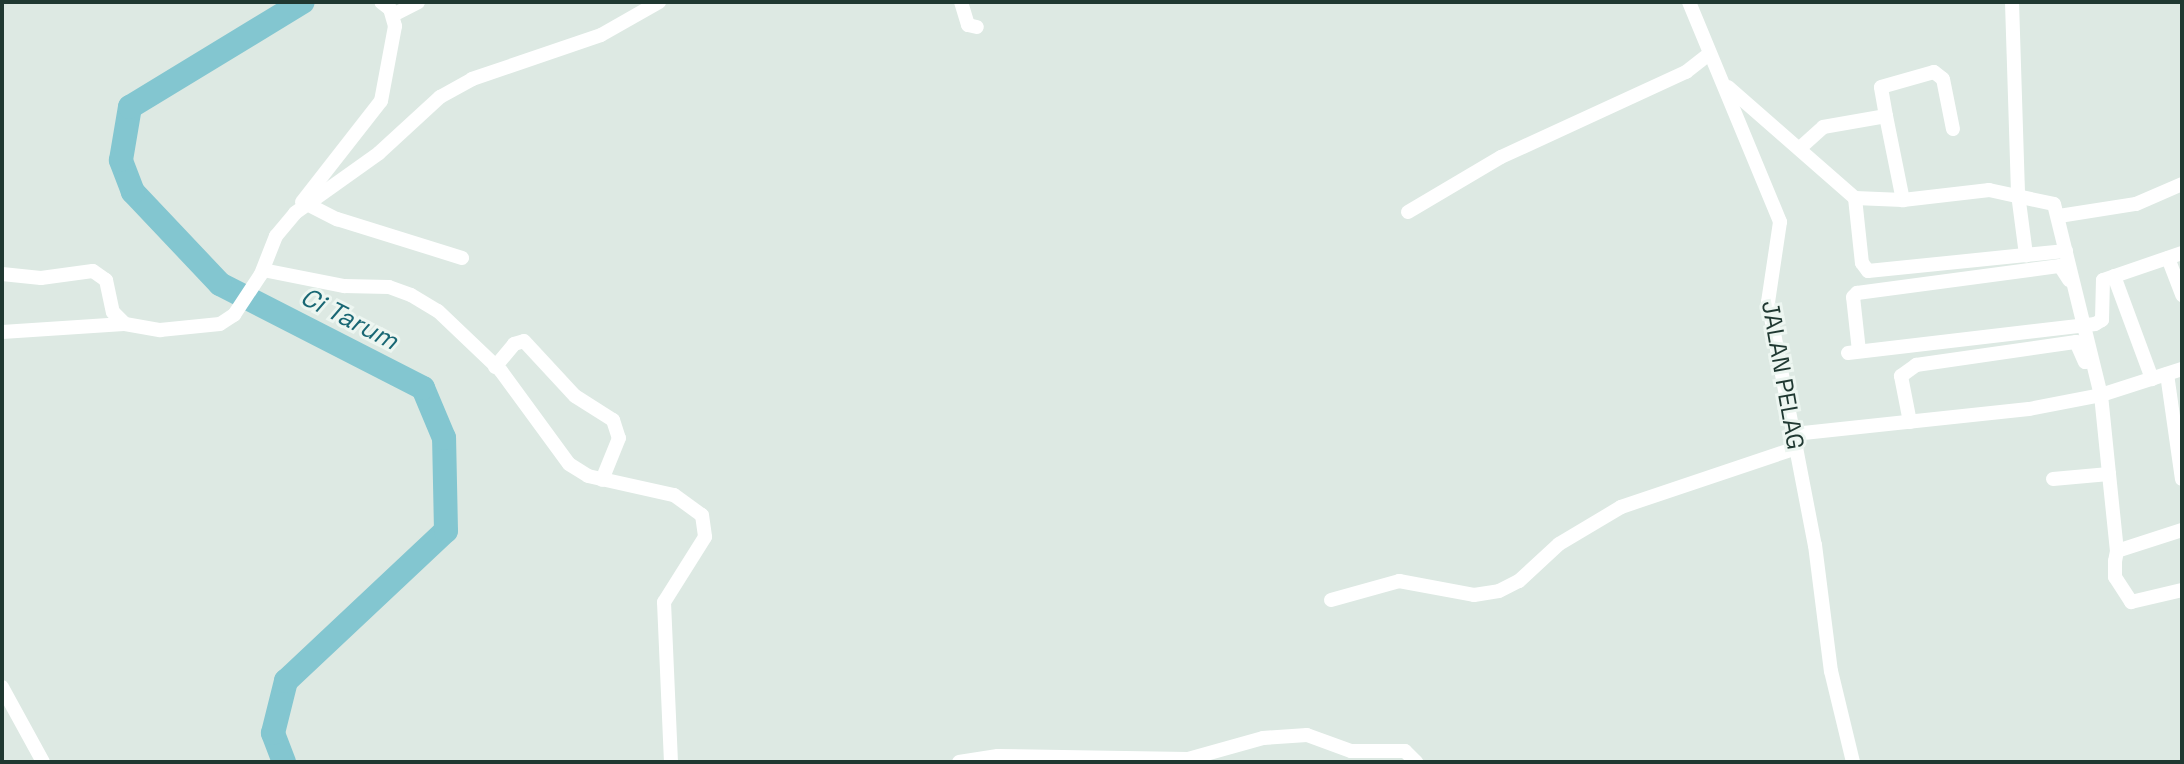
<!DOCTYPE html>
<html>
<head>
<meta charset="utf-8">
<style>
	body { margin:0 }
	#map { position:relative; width:2184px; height:764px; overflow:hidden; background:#dde9e3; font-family:"Space Grotesk",sans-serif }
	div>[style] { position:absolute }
	.river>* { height:24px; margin:-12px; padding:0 12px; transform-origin:12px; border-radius:12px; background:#83c6d0 }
	.minor>* { height:14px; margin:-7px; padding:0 7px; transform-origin:7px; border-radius:7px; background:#fff }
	span { translate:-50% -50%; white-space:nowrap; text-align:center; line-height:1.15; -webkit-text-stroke:6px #edf6f1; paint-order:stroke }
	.street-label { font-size:24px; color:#1f3831 }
	.water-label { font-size:26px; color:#196774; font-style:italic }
	.frame { position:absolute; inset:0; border:4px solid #1f3831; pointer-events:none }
</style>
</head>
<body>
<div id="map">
	<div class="river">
		<div style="left:284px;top:762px;width:31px;rotate:-111deg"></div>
		<div style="left:273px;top:733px;width:54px;rotate:-76deg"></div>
		<div style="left:286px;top:681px;width:219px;rotate:-43.2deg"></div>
		<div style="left:446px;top:531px;width:93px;rotate:-91.2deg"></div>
		<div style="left:444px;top:438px;width:54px;rotate:-112.8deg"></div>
		<div style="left:423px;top:388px;width:228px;rotate:-152.9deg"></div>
		<div style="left:220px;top:284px;width:127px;rotate:-133.4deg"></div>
		<div style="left:133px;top:192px;width:34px;rotate:-111deg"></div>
		<div style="left:121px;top:160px;width:54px;rotate:-80.4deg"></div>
		<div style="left:130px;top:107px;width:202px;rotate:-31.3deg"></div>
	</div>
	<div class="minor">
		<div style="left:961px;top:2px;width:24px;rotate:73deg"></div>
		<div style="left:968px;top:25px;width:9px;rotate:13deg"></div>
		<div style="left:1689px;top:2px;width:238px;rotate:67.5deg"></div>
		<div style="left:1780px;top:222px;width:81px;rotate:98.5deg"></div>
		<div style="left:1768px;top:302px;width:248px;rotate:79.1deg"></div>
		<div style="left:1815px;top:545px;width:127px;rotate:82.8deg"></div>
		<div style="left:1831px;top:671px;width:94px;rotate:76.4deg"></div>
		<div style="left:2012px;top:2px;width:192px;rotate:88.2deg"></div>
		<div style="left:2018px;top:194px;width:62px;rotate:82.5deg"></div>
		<div style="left:393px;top:15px;width:28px;rotate:-27deg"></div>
		<div style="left:1728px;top:87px;width:169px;rotate:41.2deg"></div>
		<div style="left:1855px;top:198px;width:48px;rotate:2.4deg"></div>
		<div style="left:1903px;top:200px;width:87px;rotate:-6.6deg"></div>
		<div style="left:1989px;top:190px;width:66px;rotate:12.2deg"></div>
		<div style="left:2054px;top:204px;width:197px;rotate:76.2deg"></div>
		<div style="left:2101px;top:395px;width:79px;rotate:84.2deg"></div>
		<div style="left:1886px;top:116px;width:29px;rotate:-100deg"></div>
		<div style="left:1881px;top:87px;width:55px;rotate:-15.8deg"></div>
		<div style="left:1934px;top:72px;width:11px;rotate:38deg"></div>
		<div style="left:1943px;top:79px;width:51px;rotate:78.7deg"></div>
		<div style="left:1800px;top:148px;width:31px;rotate:-42deg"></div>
		<div style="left:1823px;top:127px;width:64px;rotate:-9.9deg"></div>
		<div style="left:1886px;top:116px;width:86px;rotate:78.6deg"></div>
		<div style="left:1855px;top:198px;width:65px;rotate:83.9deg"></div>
		<div style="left:1862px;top:263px;width:10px;rotate:53deg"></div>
		<div style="left:1868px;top:271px;width:199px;rotate:-5.8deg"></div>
		<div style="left:302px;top:202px;width:128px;rotate:-52deg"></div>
		<div style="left:381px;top:101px;width:76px;rotate:-79.4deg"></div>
		<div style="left:395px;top:26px;width:18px;rotate:-106deg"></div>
		<div style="left:390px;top:9px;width:11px;rotate:-142deg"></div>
		<div style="left:307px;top:204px;width:34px;rotate:27deg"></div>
		<div style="left:337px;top:219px;width:131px;rotate:17.3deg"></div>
		<div style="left:1408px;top:212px;width:108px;rotate:-30.6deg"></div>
		<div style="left:1501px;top:157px;width:204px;rotate:-24.7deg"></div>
		<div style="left:1686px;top:72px;width:28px;rotate:-38deg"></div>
		<div style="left:2059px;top:216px;width:78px;rotate:-8.9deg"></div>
		<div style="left:2136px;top:204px;width:50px;rotate:-23.5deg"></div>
		<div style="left:2168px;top:258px;width:40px;rotate:69deg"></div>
		<div style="left:263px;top:270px;width:83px;rotate:11.2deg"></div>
		<div style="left:344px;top:286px;width:45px;rotate:1.3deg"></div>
		<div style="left:389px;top:287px;width:23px;rotate:20deg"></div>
		<div style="left:411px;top:295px;width:31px;rotate:31deg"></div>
		<div style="left:438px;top:311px;width:87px;rotate:43.6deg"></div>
		<div style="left:501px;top:371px;width:115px;rotate:53.8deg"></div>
		<div style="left:569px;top:464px;width:22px;rotate:32deg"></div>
		<div style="left:588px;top:476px;width:88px;rotate:12.5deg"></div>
		<div style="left:674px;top:495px;width:34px;rotate:36deg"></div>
		<div style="left:702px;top:515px;width:22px;rotate:82deg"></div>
		<div style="left:705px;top:537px;width:77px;rotate:122.2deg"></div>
		<div style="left:664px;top:602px;width:160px;rotate:87.5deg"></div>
		<div style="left:2px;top:274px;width:39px;rotate:6deg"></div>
		<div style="left:41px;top:278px;width:52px;rotate:-7.7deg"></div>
		<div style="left:93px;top:271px;width:16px;rotate:35deg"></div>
		<div style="left:106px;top:280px;width:33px;rotate:78deg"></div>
		<div style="left:113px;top:312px;width:17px;rotate:45deg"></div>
		<div style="left:125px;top:324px;width:36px;rotate:10deg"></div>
		<div style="left:160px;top:330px;width:60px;rotate:-5.7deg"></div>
		<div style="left:220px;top:324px;width:17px;rotate:-33deg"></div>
		<div style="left:234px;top:315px;width:49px;rotate:-56.6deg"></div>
		<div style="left:261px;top:274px;width:41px;rotate:-68.5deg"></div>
		<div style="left:276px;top:236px;width:30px;rotate:-50deg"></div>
		<div style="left:295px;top:213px;width:103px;rotate:-35.5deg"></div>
		<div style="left:379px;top:153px;width:83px;rotate:-42.6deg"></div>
		<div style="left:440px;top:97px;width:37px;rotate:-29deg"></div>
		<div style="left:472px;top:79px;width:136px;rotate:-18.8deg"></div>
		<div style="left:601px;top:35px;width:67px;rotate:-29.6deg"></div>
		<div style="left:2114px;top:276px;width:110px;rotate:69.7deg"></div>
		<div style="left:2px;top:332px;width:122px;rotate:-3.8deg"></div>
		<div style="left:1859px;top:351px;width:54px;rotate:-96.3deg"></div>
		<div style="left:1853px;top:297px;width:6px;rotate:-45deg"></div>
		<div style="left:1857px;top:293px;width:205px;rotate:-7.6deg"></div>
		<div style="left:2060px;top:266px;width:17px;rotate:57deg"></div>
		<div style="left:1848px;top:353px;width:249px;rotate:-6.7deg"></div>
		<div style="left:2095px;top:324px;width:8px;rotate:-30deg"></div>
		<div style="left:2102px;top:320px;width:40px;rotate:-88.6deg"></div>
		<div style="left:2103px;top:280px;width:83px;rotate:-18.9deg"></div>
		<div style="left:495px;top:367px;width:30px;rotate:-50deg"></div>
		<div style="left:514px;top:344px;width:10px;rotate:-17deg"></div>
		<div style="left:524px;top:341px;width:75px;rotate:47.2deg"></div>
		<div style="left:575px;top:396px;width:45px;rotate:32.3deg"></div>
		<div style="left:613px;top:420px;width:19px;rotate:72deg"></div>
		<div style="left:619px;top:438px;width:45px;rotate:112deg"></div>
		<div style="left:2167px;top:374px;width:106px;rotate:81.9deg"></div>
		<div style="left:1910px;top:422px;width:47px;rotate:-101.1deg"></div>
		<div style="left:1901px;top:376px;width:19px;rotate:-36deg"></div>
		<div style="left:1916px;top:365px;width:162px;rotate:-8.2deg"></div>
		<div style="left:2076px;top:342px;width:22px;rotate:66deg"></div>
		<div style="left:1794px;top:434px;width:236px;rotate:-6.1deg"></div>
		<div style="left:2029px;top:409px;width:73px;rotate:-11deg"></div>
		<div style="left:2101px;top:395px;width:85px;rotate:-17.8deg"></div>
		<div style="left:2053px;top:479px;width:56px;rotate:-5.1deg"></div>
		<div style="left:2109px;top:474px;width:77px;rotate:84.1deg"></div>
		<div style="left:2182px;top:530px;width:68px;rotate:162.1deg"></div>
		<div style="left:2117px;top:551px;width:10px;rotate:101deg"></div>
		<div style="left:2115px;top:561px;width:16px;rotate:90deg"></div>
		<div style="left:2115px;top:577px;width:30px;rotate:57deg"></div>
		<div style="left:2131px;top:602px;width:52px;rotate:-13.2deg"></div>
		<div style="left:1331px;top:600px;width:71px;rotate:-15.6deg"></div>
		<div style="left:1399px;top:581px;width:76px;rotate:10.6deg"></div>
		<div style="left:1474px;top:595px;width:25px;rotate:-9deg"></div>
		<div style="left:1499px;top:591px;width:22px;rotate:-27deg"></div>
		<div style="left:1519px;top:581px;width:54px;rotate:-42.8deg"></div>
		<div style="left:1559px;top:544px;width:72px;rotate:-30.8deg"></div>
		<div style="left:1621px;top:507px;width:185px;rotate:-18.6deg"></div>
		<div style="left:2px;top:687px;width:85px;rotate:61.3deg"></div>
		<div style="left:959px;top:762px;width:39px;rotate:-9deg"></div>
		<div style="left:998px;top:756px;width:190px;rotate:0.9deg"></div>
		<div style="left:1188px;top:759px;width:78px;rotate:-15.6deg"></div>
		<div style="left:1263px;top:738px;width:44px;rotate:-3.9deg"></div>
		<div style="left:1307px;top:735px;width:47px;rotate:20deg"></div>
		<div style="left:1351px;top:751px;width:54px"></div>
		<div style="left:1405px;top:751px;width:16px;rotate:45deg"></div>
	</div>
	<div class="street-label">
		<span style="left:1783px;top:375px;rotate:80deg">JALAN PELAG</span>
	</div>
	<div class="water-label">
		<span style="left:349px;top:319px;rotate:27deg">Ci Tarum</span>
	</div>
	<div class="frame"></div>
</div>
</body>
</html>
